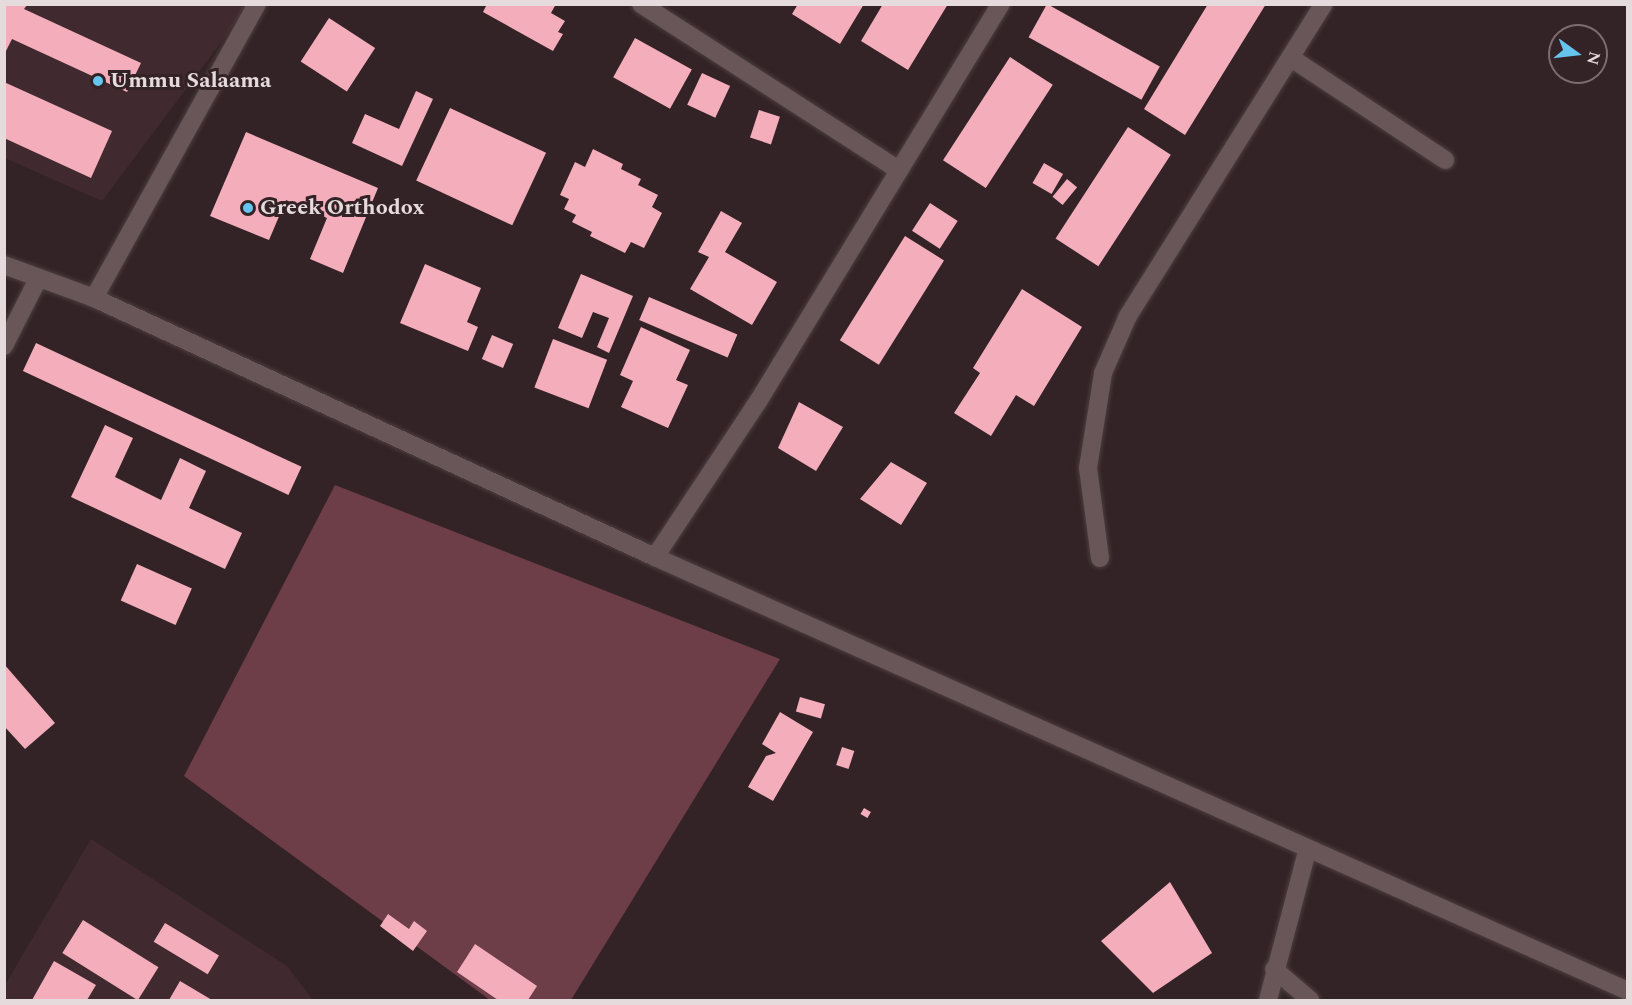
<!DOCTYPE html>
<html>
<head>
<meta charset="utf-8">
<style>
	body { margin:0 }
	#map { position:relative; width:1632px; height:1005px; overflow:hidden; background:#332326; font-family:Spectral,serif }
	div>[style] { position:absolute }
	.built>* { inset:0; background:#412a2f }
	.green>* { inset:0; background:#6d3d48 }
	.building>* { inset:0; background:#f4adbb; transform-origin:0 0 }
	.roads { filter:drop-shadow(0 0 2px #4b3e40) drop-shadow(0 0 2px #4b3e40) }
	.minor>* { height:18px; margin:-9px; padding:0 9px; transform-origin:9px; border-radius:9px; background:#685659 }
	.dots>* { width:16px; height:16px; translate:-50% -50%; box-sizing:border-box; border:3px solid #332326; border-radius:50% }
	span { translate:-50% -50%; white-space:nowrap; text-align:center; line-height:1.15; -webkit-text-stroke:6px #332326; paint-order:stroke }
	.poi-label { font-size:22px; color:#e6dbdc; font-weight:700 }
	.left { translate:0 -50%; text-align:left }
	.frame { position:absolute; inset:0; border:6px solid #e6dbdc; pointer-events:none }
	.north { position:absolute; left:1548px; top:24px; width:60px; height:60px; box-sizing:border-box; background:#332326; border:2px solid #7b6d6f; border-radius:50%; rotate:105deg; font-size:16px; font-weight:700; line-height:24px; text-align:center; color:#e6dbdc }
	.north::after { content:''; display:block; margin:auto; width:21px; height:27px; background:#65c5ee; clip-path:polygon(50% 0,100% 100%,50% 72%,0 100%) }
</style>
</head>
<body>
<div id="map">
	<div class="built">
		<div style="clip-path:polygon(5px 5px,249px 5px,102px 201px,5px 158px)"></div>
		<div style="clip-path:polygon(91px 839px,287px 966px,313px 1000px,5px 1000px,5px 985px)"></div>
	</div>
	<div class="green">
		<div style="clip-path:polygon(335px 485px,780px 659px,571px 1000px,490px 1000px,184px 776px)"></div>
	</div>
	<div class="building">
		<div style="clip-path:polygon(487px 4px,556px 4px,551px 13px,565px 21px,558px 32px,563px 34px,553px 51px,483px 12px)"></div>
		<div style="clip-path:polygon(798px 4px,864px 4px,840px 44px,792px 14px)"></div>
		<div style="clip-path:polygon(883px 4px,948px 4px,908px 70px,861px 41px)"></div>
		<div style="left:1047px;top:4px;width:129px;height:38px;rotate:29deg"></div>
		<div style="clip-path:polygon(1208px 4px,1266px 4px,1185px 135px,1144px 109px)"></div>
		<div style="clip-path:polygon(4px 5px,27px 5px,24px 9px,141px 63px,127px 92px,12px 39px,4px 55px)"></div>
		<div style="left:329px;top:18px;width:55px;height:52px;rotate:33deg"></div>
		<div style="left:635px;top:38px;width:65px;height:45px;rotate:29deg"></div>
		<div style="left:1010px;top:57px;width:51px;height:123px;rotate:33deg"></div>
		<div style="left:702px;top:73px;width:31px;height:35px;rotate:25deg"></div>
		<div style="clip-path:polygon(4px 82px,112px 131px,91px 178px,4px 138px)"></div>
		<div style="clip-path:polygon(416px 91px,433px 99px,402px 166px,352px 143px,365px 114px,399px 129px)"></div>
		<div style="left:450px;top:108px;width:106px;height:80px;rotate:25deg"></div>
		<div style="left:759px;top:110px;width:22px;height:29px;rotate:18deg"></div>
		<div style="left:1128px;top:127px;width:51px;height:133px;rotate:33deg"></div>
		<div style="clip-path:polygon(246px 132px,378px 188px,343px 273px,310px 259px,327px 218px,286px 200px,269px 240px,210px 216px)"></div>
		<div style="clip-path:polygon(593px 149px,623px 164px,621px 169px,641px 179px,638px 185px,658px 195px,652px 207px,662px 213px,644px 248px,631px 242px,625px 253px,590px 236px,592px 232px,572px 222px,576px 215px,564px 209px,569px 199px,560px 195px,575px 162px,585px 167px)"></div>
		<div style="left:1044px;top:163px;width:22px;height:23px;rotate:30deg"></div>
		<div style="left:1067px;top:179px;width:13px;height:23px;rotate:39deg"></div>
		<div style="left:930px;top:203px;width:33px;height:33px;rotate:33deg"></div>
		<div style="clip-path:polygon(721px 211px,742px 223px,725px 252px,777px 282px,752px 325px,690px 289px,709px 257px,698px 252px)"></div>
		<div style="left:905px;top:236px;width:46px;height:123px;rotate:32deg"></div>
		<div style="clip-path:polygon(425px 264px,481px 288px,467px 322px,478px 327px,468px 351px,400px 323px)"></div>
		<div style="clip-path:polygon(581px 274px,633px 296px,609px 353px,597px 347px,609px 318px,593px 312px,582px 338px,558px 328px)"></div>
		<div style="clip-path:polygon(1022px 289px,1082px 327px,1034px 406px,1016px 395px,991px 436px,954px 413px,980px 373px,973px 368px)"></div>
		<div style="left:649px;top:297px;width:96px;height:25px;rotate:23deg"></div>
		<div style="clip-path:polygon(641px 327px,690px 350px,676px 380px,688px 385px,668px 428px,621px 407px,633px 381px,620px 375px)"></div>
		<div style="left:492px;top:335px;width:23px;height:26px;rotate:23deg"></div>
		<div style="left:553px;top:339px;width:58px;height:52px;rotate:21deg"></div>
		<div style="left:36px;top:343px;width:293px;height:31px;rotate:25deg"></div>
		<div style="clip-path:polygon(799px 402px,843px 427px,816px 471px,778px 448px)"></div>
		<div style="clip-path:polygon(105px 425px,133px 438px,115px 477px,161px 500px,180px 458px,206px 471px,189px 508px,242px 533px,225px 569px,71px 497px)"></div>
		<div style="clip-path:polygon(891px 462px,927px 483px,901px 525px,860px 499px)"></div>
		<div style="left:137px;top:564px;width:60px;height:40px;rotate:24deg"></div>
		<div style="clip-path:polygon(4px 664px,55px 723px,25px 749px,4px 726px)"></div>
		<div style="left:800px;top:697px;width:26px;height:15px;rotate:16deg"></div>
		<div style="clip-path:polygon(780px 712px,813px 732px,773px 801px,748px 787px,766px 756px,776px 753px,762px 744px)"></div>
		<div style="left:842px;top:747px;width:13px;height:19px;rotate:18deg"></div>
		<div style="left:864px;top:808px;width:8px;height:7px;rotate:30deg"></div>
		<div style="clip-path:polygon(1170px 882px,1212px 953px,1153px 993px,1101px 941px)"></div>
		<div style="clip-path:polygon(388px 914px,409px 929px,414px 921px,427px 931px,413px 951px,380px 926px)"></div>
		<div style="left:83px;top:920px;width:89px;height:39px;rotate:32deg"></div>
		<div style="left:165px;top:923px;width:63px;height:22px;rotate:31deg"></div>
		<div style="clip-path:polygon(475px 944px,537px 986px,528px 1000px,498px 1000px,457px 972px)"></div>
		<div style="clip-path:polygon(54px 961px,96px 985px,87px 1000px,32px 1000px)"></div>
		<div style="clip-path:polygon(180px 981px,212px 1000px,169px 1000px)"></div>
	</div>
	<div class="roads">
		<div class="minor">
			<div style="left:641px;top:4px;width:307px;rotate:32.8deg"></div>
			<div style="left:1291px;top:58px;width:185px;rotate:33.5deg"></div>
			<div style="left:4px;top:265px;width:96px;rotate:20.1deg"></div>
			<div style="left:94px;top:298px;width:618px;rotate:24.78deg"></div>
			<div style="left:655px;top:557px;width:1065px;rotate:24.04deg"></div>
			<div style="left:94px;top:298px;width:336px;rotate:-61deg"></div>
			<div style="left:4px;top:346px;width:75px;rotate:-63.1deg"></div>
			<div style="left:655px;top:557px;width:188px;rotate:-56.5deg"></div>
			<div style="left:759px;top:400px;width:464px;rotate:-58.6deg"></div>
			<div style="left:1100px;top:558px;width:91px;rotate:-97.6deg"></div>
			<div style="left:1088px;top:468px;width:96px;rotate:-81deg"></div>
			<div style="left:1103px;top:373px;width:62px;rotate:-66.3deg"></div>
			<div style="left:1128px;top:316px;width:368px;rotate:-57.9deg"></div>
			<div style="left:1274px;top:969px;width:48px;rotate:40.7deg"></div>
			<div style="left:1268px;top:1000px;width:154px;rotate:-75.3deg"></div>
		</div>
	</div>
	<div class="dots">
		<div style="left:98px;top:81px;background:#65c5ee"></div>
		<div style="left:248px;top:208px;background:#65c5ee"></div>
	</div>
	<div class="poi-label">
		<span class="left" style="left:110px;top:81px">Ummu Salaama</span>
		<span class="left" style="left:260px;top:208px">Greek Orthodox</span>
	</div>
	<div class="frame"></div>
	<div class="north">N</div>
</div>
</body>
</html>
